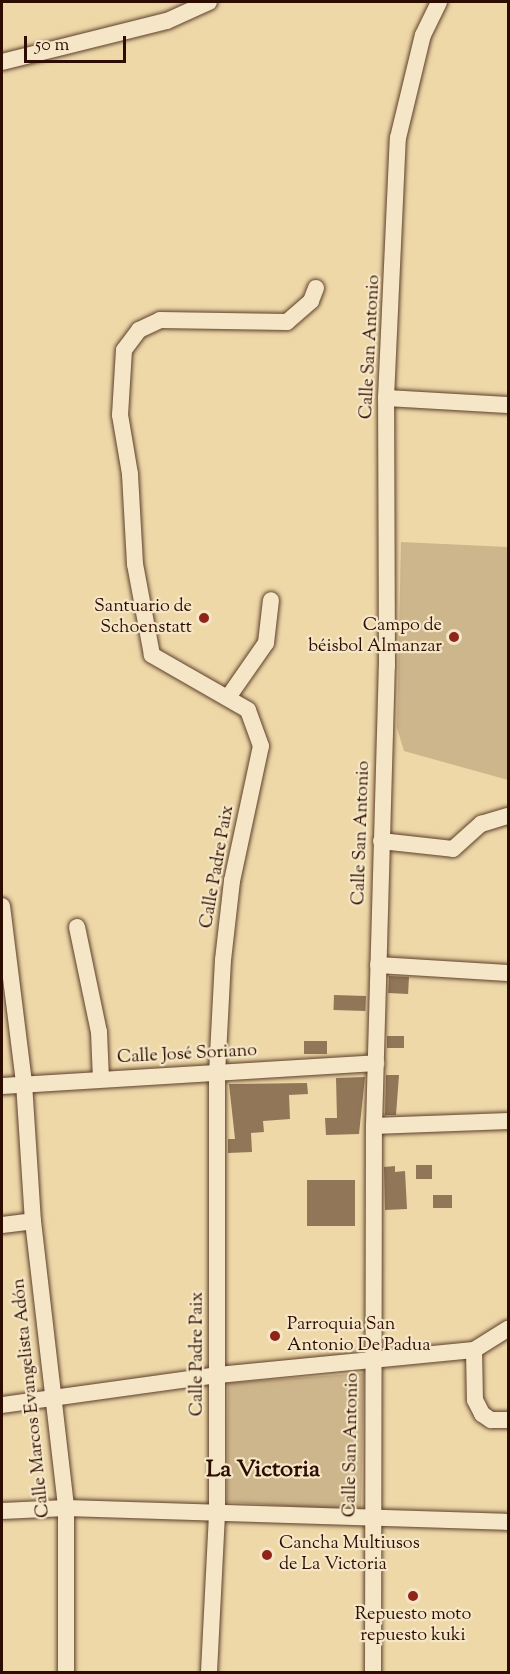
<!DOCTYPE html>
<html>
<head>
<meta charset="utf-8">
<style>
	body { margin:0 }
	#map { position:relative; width:510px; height:1674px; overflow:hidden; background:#eed8a8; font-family:"Sorts Mill Goudy",serif }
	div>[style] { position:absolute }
	.green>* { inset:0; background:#cdb58c }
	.building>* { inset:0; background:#917658; transform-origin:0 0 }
	.roads { filter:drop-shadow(0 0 2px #5d3f2b) drop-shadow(0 0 2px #5d3f2b) }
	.street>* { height:16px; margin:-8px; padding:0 8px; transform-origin:8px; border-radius:8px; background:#f4e6c6 }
	.dots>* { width:16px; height:16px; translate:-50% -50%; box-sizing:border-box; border:3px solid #f4e6c6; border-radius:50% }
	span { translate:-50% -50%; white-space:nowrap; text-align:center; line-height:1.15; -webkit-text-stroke:4.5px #f4e6c6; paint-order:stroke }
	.street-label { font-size:18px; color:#2d0c01 }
	.poi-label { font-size:18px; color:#2d0c01 }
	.right { translate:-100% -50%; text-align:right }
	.left { translate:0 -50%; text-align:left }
	.district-label { font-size:24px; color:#2d0c01; font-weight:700 }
	.frame { position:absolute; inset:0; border:3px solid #2d0c01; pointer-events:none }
	.scale { position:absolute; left:24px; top:36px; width:102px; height:27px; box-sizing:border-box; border:3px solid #2d0c01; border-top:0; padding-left:8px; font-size:18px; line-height:21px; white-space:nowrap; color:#2d0c01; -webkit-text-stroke:4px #f4e6c6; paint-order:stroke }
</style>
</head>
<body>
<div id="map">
	<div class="green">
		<div style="clip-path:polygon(401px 542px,508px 547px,508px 780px,404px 751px,397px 728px)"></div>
		<div style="clip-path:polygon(364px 1373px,361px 1511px,227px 1502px,228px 1383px)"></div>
	</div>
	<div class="building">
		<div style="left:389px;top:976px;width:20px;height:17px;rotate:3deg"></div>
		<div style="left:334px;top:995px;width:32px;height:15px;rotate:2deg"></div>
		<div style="left:387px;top:1036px;width:17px;height:12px"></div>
		<div style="left:327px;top:1041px;width:13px;height:23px;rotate:90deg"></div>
		<div style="clip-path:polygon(386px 1075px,399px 1075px,396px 1115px,385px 1115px)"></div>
		<div style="clip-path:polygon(365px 1077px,359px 1134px,326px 1135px,325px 1118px,337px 1118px,336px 1078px)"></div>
		<div style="clip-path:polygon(307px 1083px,308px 1094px,289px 1095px,290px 1119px,263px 1121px,264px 1132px,251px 1133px,252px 1152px,228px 1153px,228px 1139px,235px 1139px,229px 1084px)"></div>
		<div style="left:416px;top:1165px;width:16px;height:14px"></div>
		<div style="clip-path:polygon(395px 1166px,395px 1172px,405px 1171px,407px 1209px,385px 1210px,384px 1167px)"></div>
		<div style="left:307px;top:1180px;width:48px;height:46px"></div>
		<div style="left:433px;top:1195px;width:19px;height:13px"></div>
	</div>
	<div class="roads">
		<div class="street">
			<div style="left:2px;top:62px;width:170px;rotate:-14deg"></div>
			<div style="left:167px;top:21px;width:46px;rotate:-24.3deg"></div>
			<div style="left:386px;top:398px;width:122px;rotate:3.3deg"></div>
			<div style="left:229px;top:696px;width:65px;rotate:-55.1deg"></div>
			<div style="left:266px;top:643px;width:43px;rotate:-83.4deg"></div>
			<div style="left:381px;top:841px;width:72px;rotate:6.3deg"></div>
			<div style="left:453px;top:849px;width:38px;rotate:-42deg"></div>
			<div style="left:481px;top:824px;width:28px;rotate:-17deg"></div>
			<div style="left:2px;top:906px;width:178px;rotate:82.9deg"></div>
			<div style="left:24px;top:1083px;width:138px;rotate:86.3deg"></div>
			<div style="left:33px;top:1221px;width:289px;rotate:83.4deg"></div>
			<div style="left:66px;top:1508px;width:164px;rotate:90deg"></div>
			<div style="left:77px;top:927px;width:107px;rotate:78.2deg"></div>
			<div style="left:99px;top:1032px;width:47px;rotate:87.6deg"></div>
			<div style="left:378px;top:965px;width:130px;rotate:3.5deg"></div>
			<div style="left:2px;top:1086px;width:375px;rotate:-3.5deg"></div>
			<div style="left:374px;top:1126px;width:134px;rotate:-2.1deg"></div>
			<div style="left:2px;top:1225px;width:31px;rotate:-7deg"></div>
			<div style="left:474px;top:1350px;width:50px;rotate:88.9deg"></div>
			<div style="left:475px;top:1400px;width:16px;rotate:63deg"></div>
			<div style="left:482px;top:1414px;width:11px;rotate:34deg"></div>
			<div style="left:491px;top:1420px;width:17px"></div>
			<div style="left:2px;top:1405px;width:218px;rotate:-7.9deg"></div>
			<div style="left:218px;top:1375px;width:257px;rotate:-5.6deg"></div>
			<div style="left:474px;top:1350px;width:40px;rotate:-32deg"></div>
			<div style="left:2px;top:1511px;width:64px;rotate:-2.7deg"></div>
			<div style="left:66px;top:1508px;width:442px;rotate:1.8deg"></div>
			<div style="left:209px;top:1672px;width:160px;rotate:-87.1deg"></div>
			<div style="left:217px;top:1512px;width:438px;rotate:-90deg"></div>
			<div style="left:217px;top:1074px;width:114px;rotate:-87deg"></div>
			<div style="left:223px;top:960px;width:80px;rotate:-83.5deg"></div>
			<div style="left:232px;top:881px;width:138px;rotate:-77.9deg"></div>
			<div style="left:261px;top:746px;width:38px;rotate:-110deg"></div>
			<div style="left:248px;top:710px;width:111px;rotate:-150.2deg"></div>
			<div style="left:152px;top:655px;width:93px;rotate:-100.6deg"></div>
			<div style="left:135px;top:564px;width:90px;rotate:-93.2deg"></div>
			<div style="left:130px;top:474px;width:60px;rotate:-99.6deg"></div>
			<div style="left:120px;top:415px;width:65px;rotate:-86.5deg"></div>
			<div style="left:124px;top:350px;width:25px;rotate:-53deg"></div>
			<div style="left:139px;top:330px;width:23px;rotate:-25deg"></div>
			<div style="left:160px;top:320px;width:127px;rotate:0.9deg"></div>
			<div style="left:287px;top:322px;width:32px;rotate:-41deg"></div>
			<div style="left:311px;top:301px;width:14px;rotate:-69deg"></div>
			<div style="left:373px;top:1672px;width:546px;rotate:-89.9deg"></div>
			<div style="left:374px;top:1126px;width:460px;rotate:-88.4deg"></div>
			<div style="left:387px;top:666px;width:268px;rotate:-90.2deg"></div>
			<div style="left:386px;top:398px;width:260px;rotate:-87.4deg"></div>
			<div style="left:398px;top:138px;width:106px;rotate:-76.4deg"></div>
			<div style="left:423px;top:35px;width:37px;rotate:-64deg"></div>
		</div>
	</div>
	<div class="dots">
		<div style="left:204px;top:618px;background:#8f2418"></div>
		<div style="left:454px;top:637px;background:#8f2418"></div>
		<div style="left:275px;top:1336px;background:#8f2418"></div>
		<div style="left:267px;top:1555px;background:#8f2418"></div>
		<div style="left:413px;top:1596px;background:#8f2418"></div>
	</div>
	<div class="street-label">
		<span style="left:371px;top:347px;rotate:-87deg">Calle San Antonio</span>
		<span style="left:362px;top:833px;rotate:-88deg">Calle San Antonio</span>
		<span style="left:218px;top:867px;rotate:-80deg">Calle Padre Paix</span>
		<span style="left:187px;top:1055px;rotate:-3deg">Calle José Soriano</span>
		<span style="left:198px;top:1354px;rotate:-90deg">Calle Padre Paix</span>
		<span style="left:32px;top:1398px;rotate:-96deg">Calle Marcos Evangelista Adón</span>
		<span style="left:352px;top:1445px;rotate:-89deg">Calle San Antonio</span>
	</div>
	<div class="poi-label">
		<span class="right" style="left:192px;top:618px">Santuario de<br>Schoenstatt</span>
		<span class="right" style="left:442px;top:637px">Campo de<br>béisbol Almanzar</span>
		<span class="left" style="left:287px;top:1336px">Parroquia San<br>Antonio De Padua</span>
		<span class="left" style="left:279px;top:1555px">Cancha Multiusos<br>de La Victoria</span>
		<span style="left:413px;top:1626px">Repuesto moto<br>repuesto kuki</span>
	</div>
	<div class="district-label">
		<span style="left:263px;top:1471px">La Victoria</span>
	</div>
	<div class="frame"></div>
	<div class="scale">50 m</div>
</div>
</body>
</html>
